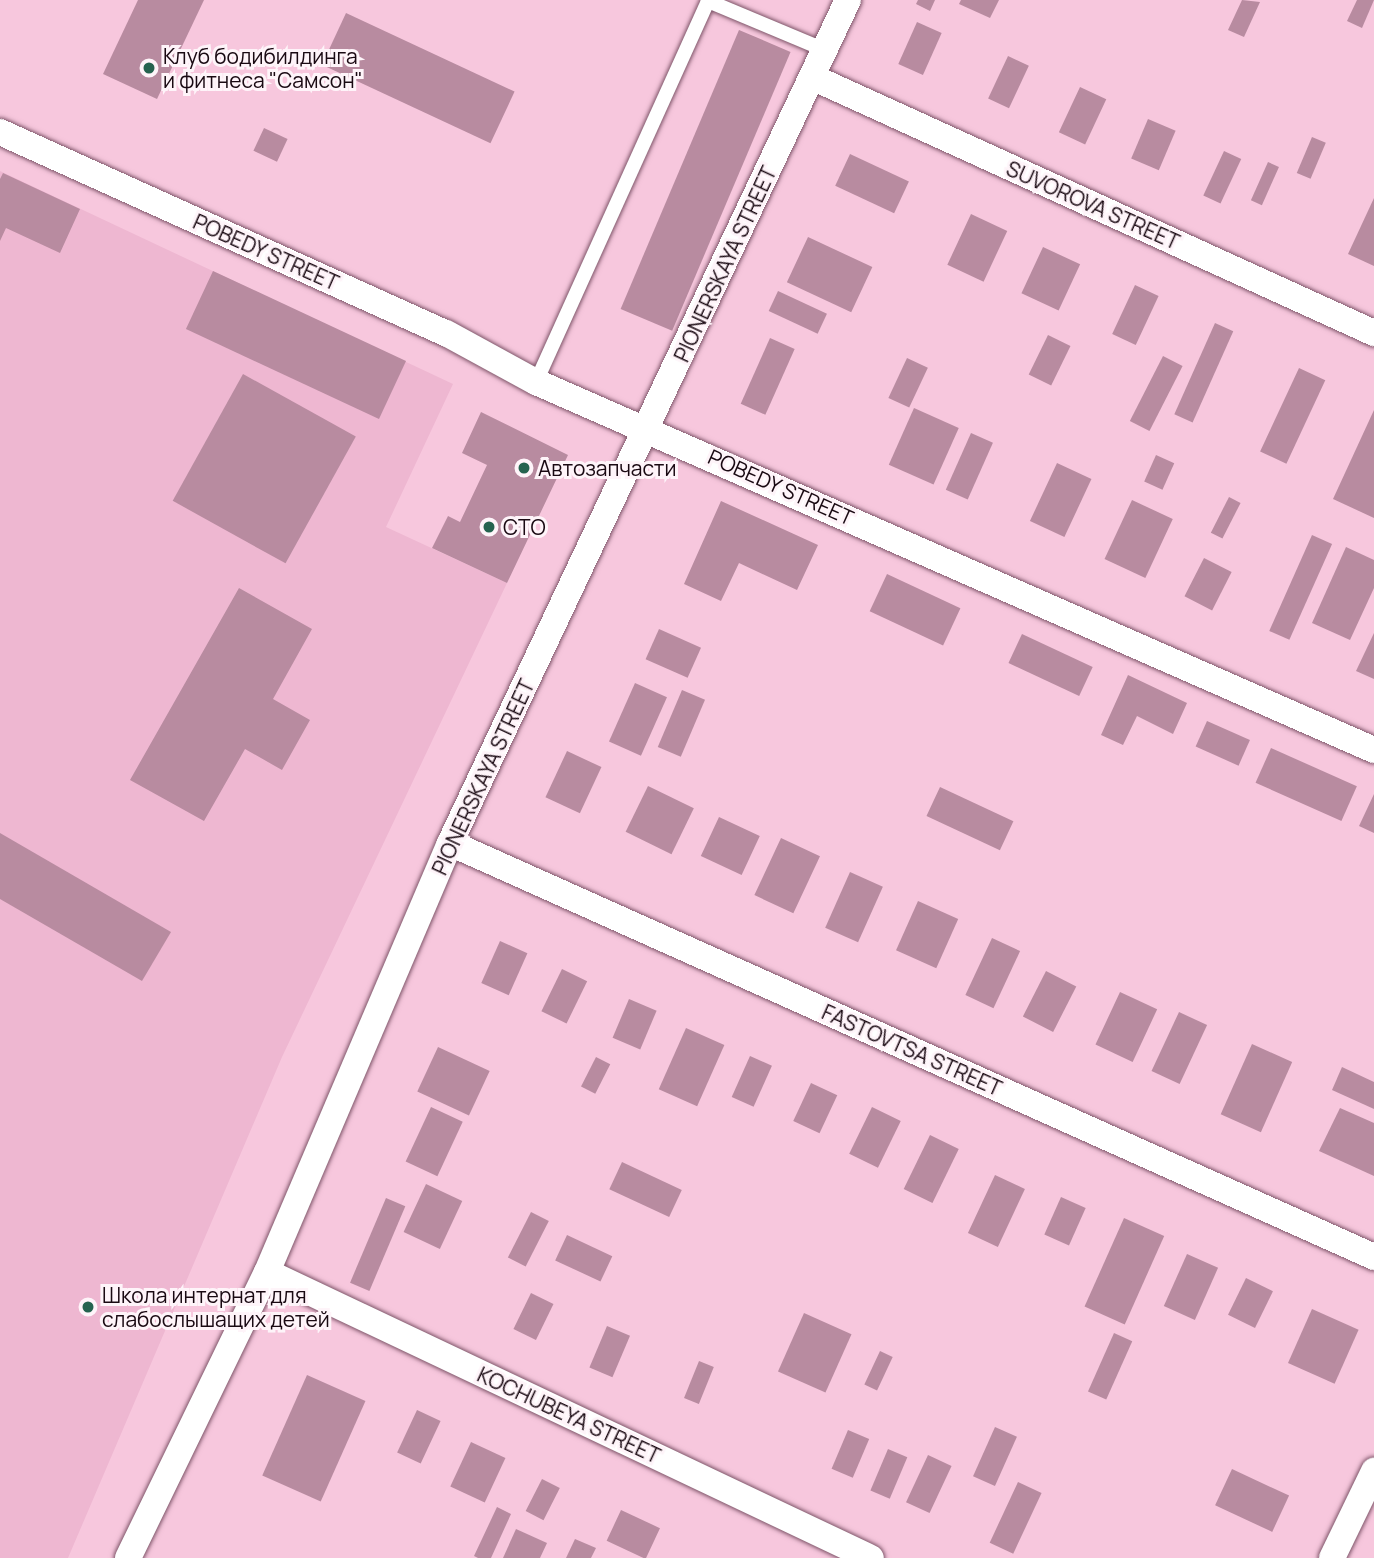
<!DOCTYPE html>
<html>
<head>
<meta charset="utf-8">
<style>
	body { margin:0 }
	#map { position:relative; width:1374px; height:1558px; overflow:hidden; background:#f7c7dd; font-family:Manrope,sans-serif }
	div>[style] { position:absolute }
	.built>* { inset:0; background:#eeb7d1 }
	.building>* { inset:0; background:#b88ba0; transform-origin:0 0 }
	.roads { filter:drop-shadow(0 0 2px #7e5569) drop-shadow(0 0 2px #7e5569) }
	.service>* { height:14px; margin:-7px; padding:0 7px; transform-origin:7px; border-radius:7px; background:#fff }
	.minor>* { height:26px; margin:-13px; padding:0 13px; transform-origin:13px; border-radius:13px; background:#fff }
	.dots>* { width:19px; height:19px; translate:-50% -50%; box-sizing:border-box; border:4px solid #fef4f9; border-radius:50% }
	span { translate:-50% -50%; white-space:nowrap; text-align:center; line-height:1.15; -webkit-text-stroke:6px #fef4f9; paint-order:stroke }
	.poi-label { font-size:21px; color:#190912 }
	.left { translate:0 -50%; text-align:left }
	.street-label { font-size:21px; color:#190912 }
</style>
</head>
<body>
<div id="map">
	<div class="built">
		<div style="clip-path:polygon(0 171px,453px 384px,386px 527px,507px 583px,282px 1057px,68px 1558px,0 1558px)"></div>
	</div>
	<div class="building">
		<div style="clip-path:polygon(138px 0,204px 0,157px 99px,103px 74px)"></div>
		<div style="clip-path:polygon(918px 0,935px 0,930px 11px,916px 4px)"></div>
		<div style="clip-path:polygon(961px 0,999px 0,990px 18px,959px 4px)"></div>
		<div style="clip-path:polygon(1242px 0,1260px 2px,1244px 37px,1228px 30px)"></div>
		<div style="clip-path:polygon(1357px 0,1374px 0,1362px 28px,1347px 21px)"></div>
		<div style="left:346px;top:13px;width:186px;height:57px;rotate:25deg"></div>
		<div style="left:917px;top:22px;width:27px;height:46px;rotate:24deg"></div>
		<div style="left:739px;top:30px;width:56px;height:303px;rotate:23deg"></div>
		<div style="left:1008px;top:56px;width:23px;height:47px;rotate:25deg"></div>
		<div style="left:1080px;top:87px;width:29px;height:50px;rotate:25deg"></div>
		<div style="left:1148px;top:119px;width:30px;height:43px;rotate:23deg"></div>
		<div style="left:264px;top:128px;width:26px;height:25px;rotate:25deg"></div>
		<div style="left:1312px;top:137px;width:15px;height:39px;rotate:23deg"></div>
		<div style="left:1224px;top:151px;width:19px;height:49px;rotate:25deg"></div>
		<div style="left:850px;top:154px;width:65px;height:35px;rotate:25deg"></div>
		<div style="left:1268px;top:162px;width:12px;height:42px;rotate:24deg"></div>
		<div style="clip-path:polygon(3px 173px,80px 209px,60px 253px,6px 228px,0 241px,0 179px)"></div>
		<div style="clip-path:polygon(1374px 198px,1374px 266px,1348px 254px)"></div>
		<div style="left:971px;top:214px;width:40px;height:56px;rotate:25deg"></div>
		<div style="left:808px;top:237px;width:71px;height:50px;rotate:25deg"></div>
		<div style="left:1043px;top:247px;width:41px;height:51px;rotate:25deg"></div>
		<div style="left:213px;top:271px;width:213px;height:64px;rotate:25deg"></div>
		<div style="left:1135px;top:285px;width:26px;height:54px;rotate:25deg"></div>
		<div style="left:778px;top:291px;width:54px;height:22px;rotate:25deg"></div>
		<div style="left:1215px;top:323px;width:20px;height:100px;rotate:24deg"></div>
		<div style="left:1048px;top:335px;width:25px;height:44px;rotate:26deg"></div>
		<div style="left:770px;top:338px;width:27px;height:72px;rotate:24deg"></div>
		<div style="left:1163px;top:356px;width:22px;height:73px;rotate:27deg"></div>
		<div style="left:907px;top:358px;width:23px;height:44px;rotate:25deg"></div>
		<div style="left:1299px;top:368px;width:29px;height:92px;rotate:25deg"></div>
		<div style="left:243px;top:374px;width:129px;height:145px;rotate:29deg"></div>
		<div style="left:914px;top:408px;width:49px;height:62px;rotate:24deg"></div>
		<div style="clip-path:polygon(1374px 410px,1374px 518px,1333px 499px)"></div>
		<div style="clip-path:polygon(481px 412px,568px 455px,507px 583px,432px 548px,448px 516px,460px 522px,487px 465px,462px 453px)"></div>
		<div style="left:971px;top:433px;width:24px;height:62px;rotate:24deg"></div>
		<div style="left:1156px;top:455px;width:20px;height:29px;rotate:24deg"></div>
		<div style="left:1057px;top:463px;width:38px;height:64px;rotate:25deg"></div>
		<div style="left:1229px;top:497px;width:13px;height:40px;rotate:27deg"></div>
		<div style="left:1132px;top:500px;width:45px;height:65px;rotate:25deg"></div>
		<div style="clip-path:polygon(721px 501px,818px 545px,797px 590px,739px 563px,721px 601px,684px 584px)"></div>
		<div style="left:1312px;top:535px;width:22px;height:105px;rotate:24deg"></div>
		<div style="clip-path:polygon(1346px 547px,1374px 560px,1374px 588px,1350px 640px,1312px 623px)"></div>
		<div style="left:1204px;top:558px;width:31px;height:43px;rotate:27deg"></div>
		<div style="left:887px;top:574px;width:81px;height:41px;rotate:25deg"></div>
		<div style="clip-path:polygon(239px 588px,312px 629px,273px 699px,310px 720px,282px 770px,245px 749px,204px 821px,130px 780px)"></div>
		<div style="left:659px;top:629px;width:46px;height:33px;rotate:24deg"></div>
		<div style="clip-path:polygon(1374px 633px,1374px 679px,1356px 671px)"></div>
		<div style="left:1022px;top:634px;width:78px;height:32px;rotate:25deg"></div>
		<div style="clip-path:polygon(1128px 675px,1187px 703px,1173px 734px,1137px 716px,1123px 745px,1101px 735px)"></div>
		<div style="left:635px;top:683px;width:35px;height:64px;rotate:24deg"></div>
		<div style="left:682px;top:690px;width:25px;height:62px;rotate:23deg"></div>
		<div style="left:1207px;top:721px;width:47px;height:28px;rotate:24deg"></div>
		<div style="left:1271px;top:748px;width:94px;height:38px;rotate:24deg"></div>
		<div style="left:567px;top:751px;width:38px;height:51px;rotate:25deg"></div>
		<div style="left:648px;top:786px;width:51px;height:51px;rotate:26deg"></div>
		<div style="left:940px;top:787px;width:81px;height:32px;rotate:25deg"></div>
		<div style="clip-path:polygon(1374px 794px,1374px 833px,1359px 826px)"></div>
		<div style="left:719px;top:817px;width:45px;height:43px;rotate:25deg"></div>
		<div style="clip-path:polygon(0 833px,171px 932px,142px 981px,0 899px)"></div>
		<div style="left:781px;top:838px;width:43px;height:63px;rotate:25deg"></div>
		<div style="left:850px;top:872px;width:36px;height:61px;rotate:24deg"></div>
		<div style="left:918px;top:901px;width:44px;height:54px;rotate:24deg"></div>
		<div style="left:992px;top:938px;width:31px;height:63px;rotate:25deg"></div>
		<div style="left:500px;top:941px;width:30px;height:46px;rotate:24deg"></div>
		<div style="left:562px;top:969px;width:28px;height:47px;rotate:26deg"></div>
		<div style="left:1046px;top:971px;width:34px;height:51px;rotate:27deg"></div>
		<div style="left:1120px;top:992px;width:41px;height:58px;rotate:25deg"></div>
		<div style="left:629px;top:999px;width:30px;height:42px;rotate:23deg"></div>
		<div style="left:1179px;top:1012px;width:31px;height:65px;rotate:25deg"></div>
		<div style="left:686px;top:1028px;width:42px;height:67px;rotate:24deg"></div>
		<div style="left:1252px;top:1044px;width:44px;height:77px;rotate:24deg"></div>
		<div style="left:438px;top:1047px;width:57px;height:49px;rotate:25deg"></div>
		<div style="left:750px;top:1056px;width:24px;height:45px;rotate:24deg"></div>
		<div style="left:596px;top:1057px;width:16px;height:33px;rotate:27deg"></div>
		<div style="clip-path:polygon(1342px 1067px,1374px 1082px,1374px 1109px,1332px 1090px)"></div>
		<div style="left:811px;top:1083px;width:29px;height:42px;rotate:25deg"></div>
		<div style="left:431px;top:1107px;width:35px;height:60px;rotate:25deg"></div>
		<div style="left:872px;top:1107px;width:32px;height:52px;rotate:26deg"></div>
		<div style="clip-path:polygon(1340px 1108px,1374px 1123px,1374px 1176px,1319px 1151px)"></div>
		<div style="left:930px;top:1135px;width:32px;height:60px;rotate:26deg"></div>
		<div style="left:622px;top:1162px;width:66px;height:30px;rotate:25deg"></div>
		<div style="left:995px;top:1175px;width:33px;height:64px;rotate:25deg"></div>
		<div style="left:426px;top:1184px;width:40px;height:53px;rotate:25deg"></div>
		<div style="left:1061px;top:1197px;width:27px;height:41px;rotate:24deg"></div>
		<div style="left:386px;top:1198px;width:21px;height:92px;rotate:23deg"></div>
		<div style="left:531px;top:1212px;width:20px;height:51px;rotate:27deg"></div>
		<div style="left:1124px;top:1218px;width:44px;height:97px;rotate:24deg"></div>
		<div style="left:567px;top:1235px;width:50px;height:28px;rotate:25deg"></div>
		<div style="left:1187px;top:1254px;width:34px;height:57px;rotate:24deg"></div>
		<div style="left:1246px;top:1278px;width:30px;height:41px;rotate:26deg"></div>
		<div style="left:531px;top:1293px;width:25px;height:40px;rotate:26deg"></div>
		<div style="left:1312px;top:1309px;width:51px;height:59px;rotate:24deg"></div>
		<div style="left:804px;top:1313px;width:52px;height:64px;rotate:24deg"></div>
		<div style="left:607px;top:1326px;width:25px;height:45px;rotate:23deg"></div>
		<div style="left:1114px;top:1333px;width:20px;height:64px;rotate:24deg"></div>
		<div style="left:880px;top:1351px;width:14px;height:37px;rotate:25deg"></div>
		<div style="left:699px;top:1361px;width:16px;height:40px;rotate:22deg"></div>
		<div style="left:307px;top:1375px;width:64px;height:110px;rotate:24deg"></div>
		<div style="left:417px;top:1410px;width:26px;height:47px;rotate:25deg"></div>
		<div style="left:995px;top:1427px;width:24px;height:54px;rotate:24deg"></div>
		<div style="left:848px;top:1430px;width:23px;height:42px;rotate:23deg"></div>
		<div style="left:471px;top:1442px;width:38px;height:49px;rotate:25deg"></div>
		<div style="left:888px;top:1449px;width:21px;height:45px;rotate:23deg"></div>
		<div style="left:928px;top:1455px;width:26px;height:52px;rotate:25deg"></div>
		<div style="left:1232px;top:1469px;width:63px;height:40px;rotate:25deg"></div>
		<div style="left:542px;top:1479px;width:20px;height:36px;rotate:27deg"></div>
		<div style="left:1018px;top:1482px;width:26px;height:67px;rotate:25deg"></div>
		<div style="clip-path:polygon(497px 1507px,511px 1514px,491px 1558px,478px 1558px,474px 1556px)"></div>
		<div style="left:621px;top:1510px;width:43px;height:34px;rotate:25deg"></div>
		<div style="clip-path:polygon(516px 1529px,547px 1543px,540px 1558px,503px 1558px)"></div>
		<div style="clip-path:polygon(575px 1539px,596px 1548px,591px 1558px,566px 1558px)"></div>
	</div>
	<div class="roads">
		<div class="service">
			<div style="left:536px;top:382px;width:418px;rotate:-65.7deg"></div>
			<div style="left:708px;top:1px;width:127px;rotate:22.7deg"></div>
		</div>
		<div class="minor">
			<div style="left:812px;top:77px;width:618px;rotate:24.49deg"></div>
			<div style="left:0;top:132px;width:489px;rotate:24.3deg"></div>
			<div style="left:446px;top:333px;width:102px;rotate:28.6deg"></div>
			<div style="left:536px;top:382px;width:915px;rotate:23.71deg"></div>
			<div style="left:450px;top:843px;width:1013px;rotate:24.13deg"></div>
			<div style="left:267px;top:1272px;width:668px;rotate:25.34deg"></div>
			<div style="left:128px;top:1558px;width:318px;rotate:-64.1deg"></div>
			<div style="left:267px;top:1272px;width:466px;rotate:-66.9deg"></div>
			<div style="left:450px;top:843px;width:932px;rotate:-64.73deg"></div>
			<div style="left:1332px;top:1558px;width:97px;rotate:-64.2deg"></div>
		</div>
	</div>
	<div class="dots">
		<div style="left:149px;top:68px;background:#25634f"></div>
		<div style="left:524px;top:468px;background:#25634f"></div>
		<div style="left:489px;top:527px;background:#25634f"></div>
		<div style="left:88px;top:1307px;background:#25634f"></div>
	</div>
	<div class="poi-label">
		<span class="left" style="left:163px;top:68px">Клуб бодибилдинга<br>и фитнеса "Самсон"</span>
		<span class="left" style="left:538px;top:468px">Автозапчасти</span>
		<span class="left" style="left:503px;top:527px">СТО</span>
		<span class="left" style="left:102px;top:1307px">Школа интернат для<br>слабослышащих детей</span>
	</div>
	<div class="street-label">
		<span style="left:1093px;top:205px;rotate:24deg">SUVOROVA STREET</span>
		<span style="left:266px;top:252px;rotate:24deg">POBEDY STREET</span>
		<span style="left:725px;top:264px;rotate:-65deg">PIONERSKAYA STREET</span>
		<span style="left:781px;top:487px;rotate:24deg">POBEDY STREET</span>
		<span style="left:483px;top:777px;rotate:-65deg">PIONERSKAYA STREET</span>
		<span style="left:912px;top:1050px;rotate:24deg">FASTOVTSA STREET</span>
		<span style="left:569px;top:1415px;rotate:25deg">KOCHUBEYA STREET</span>
	</div>
</div>
</body>
</html>
